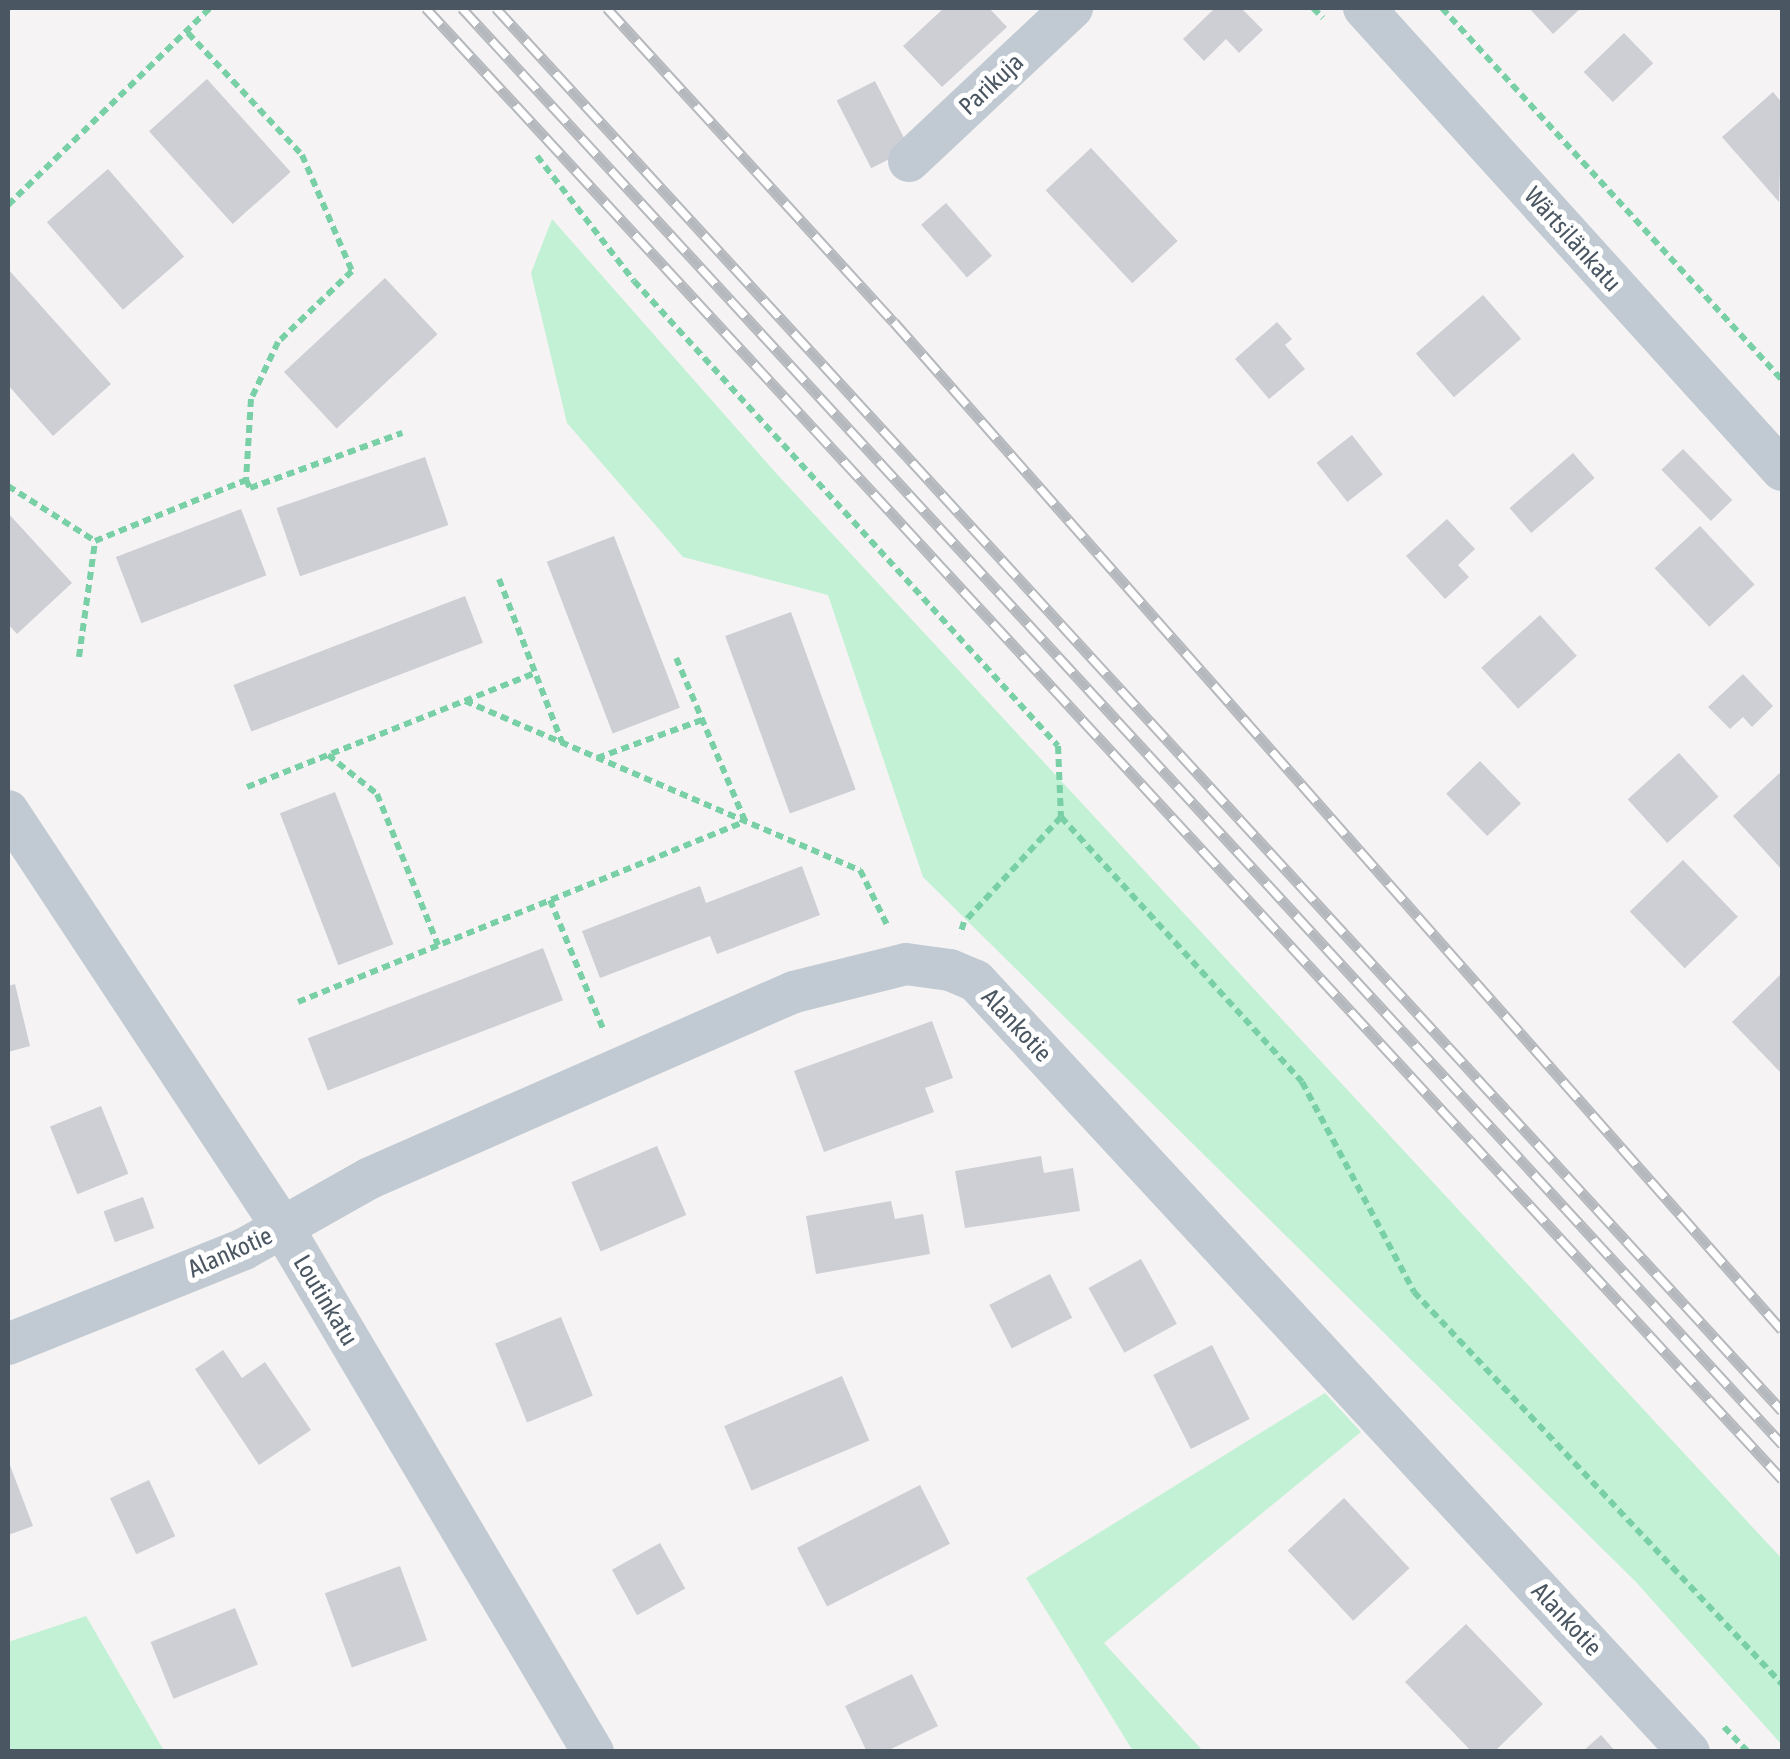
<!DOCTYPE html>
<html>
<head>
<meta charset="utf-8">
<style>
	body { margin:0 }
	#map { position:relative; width:1790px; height:1759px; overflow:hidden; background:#f5f3f3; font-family:"Asap Condensed",sans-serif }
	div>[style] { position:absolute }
	.green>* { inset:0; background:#c3f1d5 }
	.building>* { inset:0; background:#cdcfd5; transform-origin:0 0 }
	.path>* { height:6px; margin-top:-3px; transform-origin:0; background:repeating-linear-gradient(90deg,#7ad0a6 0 8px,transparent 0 13px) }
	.minor>* { height:42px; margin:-21px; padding:0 21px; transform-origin:21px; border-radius:21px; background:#c1cad2 }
	.rail>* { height:11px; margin-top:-5.5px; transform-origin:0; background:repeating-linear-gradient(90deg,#fff 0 22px,#b5b8bd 0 44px); box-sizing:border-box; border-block:2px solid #b5b8bd }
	span { translate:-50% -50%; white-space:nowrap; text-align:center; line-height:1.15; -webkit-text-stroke:10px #fff; paint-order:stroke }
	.street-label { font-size:25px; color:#4a5661 }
	.frame { position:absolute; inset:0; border:10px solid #4a5661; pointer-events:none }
</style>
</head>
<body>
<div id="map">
	<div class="green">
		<div style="clip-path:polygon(552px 219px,775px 472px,1782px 1559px,1782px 1745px,1636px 1582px,923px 877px,828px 595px,683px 557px,567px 423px,531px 273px)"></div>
		<div style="clip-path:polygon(1325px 1393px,1361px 1432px,1104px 1643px,1203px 1751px,1133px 1751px,1026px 1578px)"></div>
		<div style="clip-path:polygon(86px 1616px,164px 1751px,8px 1751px,8px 1642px)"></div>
	</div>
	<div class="building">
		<div style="clip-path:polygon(944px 8px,989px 8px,1007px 27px,942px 87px,903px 46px)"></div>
		<div style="clip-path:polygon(1215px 8px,1241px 8px,1263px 30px,1239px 53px,1226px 39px,1204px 61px,1183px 39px)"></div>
		<div style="clip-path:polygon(1529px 8px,1581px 8px,1553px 34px)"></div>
		<div style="left:1624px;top:33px;width:42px;height:56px;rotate:46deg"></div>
		<div style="left:207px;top:79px;width:125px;height:78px;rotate:48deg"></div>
		<div style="left:875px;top:81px;width:76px;height:43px;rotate:63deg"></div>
		<div style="clip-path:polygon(1773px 92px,1782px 103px,1779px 202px,1722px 137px)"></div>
		<div style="left:1091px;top:148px;width:127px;height:62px;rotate:47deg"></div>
		<div style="left:108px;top:169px;width:116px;height:81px;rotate:49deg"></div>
		<div style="left:946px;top:203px;width:70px;height:33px;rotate:49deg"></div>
		<div style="clip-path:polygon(8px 269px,111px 384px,53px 436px,8px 385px)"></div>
		<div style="left:385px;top:278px;width:77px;height:138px;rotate:47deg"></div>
		<div style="left:1483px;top:295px;width:58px;height:89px;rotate:49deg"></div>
		<div style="clip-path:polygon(1277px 322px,1292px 339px,1285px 345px,1305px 369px,1269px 399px,1235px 359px)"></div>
		<div style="left:1352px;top:435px;width:50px;height:45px;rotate:52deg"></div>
		<div style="left:1683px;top:449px;width:71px;height:30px;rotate:46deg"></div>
		<div style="left:1573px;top:453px;width:33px;height:84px;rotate:49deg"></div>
		<div style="left:425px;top:457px;width:72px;height:157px;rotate:71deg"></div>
		<div style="left:241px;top:509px;width:71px;height:134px;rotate:69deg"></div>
		<div style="clip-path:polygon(8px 513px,72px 583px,17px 634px,8px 624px)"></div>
		<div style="clip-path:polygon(1447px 519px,1475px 549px,1458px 565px,1469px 577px,1445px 599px,1406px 556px)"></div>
		<div style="left:1700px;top:526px;width:80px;height:62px;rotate:47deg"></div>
		<div style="left:614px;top:536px;width:184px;height:72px;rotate:69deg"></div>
		<div style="left:465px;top:596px;width:50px;height:248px;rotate:69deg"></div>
		<div style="left:791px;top:612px;width:189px;height:70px;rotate:70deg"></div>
		<div style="left:1540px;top:615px;width:55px;height:79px;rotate:48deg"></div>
		<div style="clip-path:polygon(1743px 674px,1773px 706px,1752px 727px,1743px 717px,1730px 729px,1708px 707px)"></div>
		<div style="left:1679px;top:753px;width:59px;height:69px;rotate:48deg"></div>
		<div style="left:1480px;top:761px;width:59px;height:47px;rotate:46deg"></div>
		<div style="clip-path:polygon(1782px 771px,1782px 870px,1733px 816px)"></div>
		<div style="left:335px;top:792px;width:163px;height:59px;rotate:69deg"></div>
		<div style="left:1683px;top:860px;width:79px;height:74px;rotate:46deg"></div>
		<div style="clip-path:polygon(802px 866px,820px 915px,717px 954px,710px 936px,600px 978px,582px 931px,700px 886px,706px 903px)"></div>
		<div style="left:543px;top:948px;width:56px;height:252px;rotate:69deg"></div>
		<div style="clip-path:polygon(1782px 973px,1782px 1074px,1732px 1022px)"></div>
		<div style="clip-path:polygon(15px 984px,30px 1046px,8px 1052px,8px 986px)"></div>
		<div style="clip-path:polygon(932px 1021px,953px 1078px,925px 1088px,934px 1112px,824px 1152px,794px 1071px)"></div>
		<div style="left:101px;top:1106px;width:73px;height:55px;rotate:68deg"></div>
		<div style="left:657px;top:1146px;width:75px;height:93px;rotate:67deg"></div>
		<div style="clip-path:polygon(1041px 1156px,1044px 1173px,1073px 1168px,1080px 1211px,965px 1228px,955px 1171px)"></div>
		<div style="left:143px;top:1197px;width:33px;height:42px;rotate:70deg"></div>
		<div style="clip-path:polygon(891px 1201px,895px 1219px,923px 1214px,930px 1254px,816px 1274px,806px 1216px)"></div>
		<div style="left:1141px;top:1259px;width:74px;height:60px;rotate:61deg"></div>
		<div style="left:1050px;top:1274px;width:49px;height:68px;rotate:63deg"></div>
		<div style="left:561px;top:1317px;width:85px;height:71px;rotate:68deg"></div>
		<div style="left:1212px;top:1345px;width:83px;height:66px;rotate:63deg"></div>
		<div style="clip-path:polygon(223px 1350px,242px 1378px,265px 1362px,311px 1430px,259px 1465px,195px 1369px)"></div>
		<div style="left:842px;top:1376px;width:70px;height:128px;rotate:67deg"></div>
		<div style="clip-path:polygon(8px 1460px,33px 1526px,8px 1535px)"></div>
		<div style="left:149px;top:1480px;width:62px;height:43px;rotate:65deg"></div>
		<div style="left:920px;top:1485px;width:66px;height:138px;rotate:63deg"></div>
		<div style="left:1344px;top:1498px;width:96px;height:77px;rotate:47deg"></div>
		<div style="left:660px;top:1543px;width:52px;height:55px;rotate:61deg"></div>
		<div style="left:400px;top:1566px;width:79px;height:80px;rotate:70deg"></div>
		<div style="left:235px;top:1608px;width:61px;height:91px;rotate:68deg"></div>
		<div style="clip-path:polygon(1466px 1624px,1543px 1704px,1494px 1752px,1472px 1752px,1405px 1682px)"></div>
		<div style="clip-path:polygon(912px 1674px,938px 1726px,885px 1752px,867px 1752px,845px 1706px)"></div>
		<div style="clip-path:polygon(1601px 1735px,1616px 1752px,1582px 1752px)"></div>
	</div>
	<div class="path">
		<div style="left:1313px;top:8px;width:14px;rotate:45deg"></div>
		<div style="left:1442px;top:8px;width:504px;rotate:47.57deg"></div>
		<div style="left:188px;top:33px;width:167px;rotate:46.9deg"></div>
		<div style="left:302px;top:155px;width:126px;rotate:66.7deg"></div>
		<div style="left:352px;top:271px;width:103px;rotate:136.2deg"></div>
		<div style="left:278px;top:342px;width:63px;rotate:115.3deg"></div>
		<div style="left:251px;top:399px;width:81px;rotate:93.5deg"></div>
		<div style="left:537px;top:156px;width:158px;rotate:52.2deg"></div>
		<div style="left:634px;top:281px;width:629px;rotate:47.64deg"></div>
		<div style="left:1058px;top:746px;width:71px;rotate:87.6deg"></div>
		<div style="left:1061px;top:817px;width:143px;rotate:132.7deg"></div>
		<div style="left:964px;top:922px;width:13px;rotate:108deg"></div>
		<div style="left:8px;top:205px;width:282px;rotate:-44.3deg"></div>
		<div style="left:8px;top:486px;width:103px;rotate:32.3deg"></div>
		<div style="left:95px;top:541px;width:163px;rotate:-22deg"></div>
		<div style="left:246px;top:480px;width:9px;rotate:63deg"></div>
		<div style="left:250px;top:488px;width:162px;rotate:-19.9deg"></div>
		<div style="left:499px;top:579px;width:175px;rotate:68.9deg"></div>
		<div style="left:79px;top:657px;width:117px;rotate:-82.1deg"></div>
		<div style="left:465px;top:701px;width:430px;rotate:23.2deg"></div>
		<div style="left:860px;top:870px;width:64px;rotate:63.8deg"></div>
		<div style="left:328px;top:755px;width:63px;rotate:38.5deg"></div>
		<div style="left:377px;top:794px;width:163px;rotate:68deg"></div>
		<div style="left:597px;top:758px;width:112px;rotate:-19.9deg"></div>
		<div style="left:247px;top:787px;width:310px;rotate:-21.6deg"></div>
		<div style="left:1061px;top:817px;width:358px;rotate:47.7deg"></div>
		<div style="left:1302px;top:1082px;width:238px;rotate:61.9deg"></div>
		<div style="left:1414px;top:1292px;width:538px;rotate:46.81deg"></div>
		<div style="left:550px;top:900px;width:142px;rotate:67.6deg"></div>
		<div style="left:298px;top:1002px;width:482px;rotate:-22deg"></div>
		<div style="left:745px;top:821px;width:177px;rotate:-112.9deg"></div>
		<div style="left:1724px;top:1727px;width:35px;rotate:46deg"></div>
	</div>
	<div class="minor">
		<div style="left:1364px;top:8px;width:623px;rotate:47.86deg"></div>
		<div style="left:909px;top:161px;width:224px;rotate:-43.2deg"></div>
		<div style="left:8px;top:811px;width:500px;rotate:56.6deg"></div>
		<div style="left:283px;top:1228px;width:609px;rotate:59.39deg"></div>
		<div style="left:8px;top:1344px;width:254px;rotate:-21.9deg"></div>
		<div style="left:244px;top:1249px;width:145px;rotate:-29.4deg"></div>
		<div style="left:370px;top:1178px;width:463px;rotate:-23.7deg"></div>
		<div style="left:794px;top:992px;width:115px;rotate:-14deg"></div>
		<div style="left:906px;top:964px;width:44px;rotate:7.8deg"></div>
		<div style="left:950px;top:970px;width:28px;rotate:23deg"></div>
		<div style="left:976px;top:981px;width:1050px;rotate:47.24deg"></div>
	</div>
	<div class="rail">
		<div style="left:426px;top:8px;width:2001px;rotate:47.33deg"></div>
		<div style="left:462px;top:8px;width:1951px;rotate:47.41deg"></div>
		<div style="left:496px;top:8px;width:1903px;rotate:47.49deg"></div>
		<div style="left:607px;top:8px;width:425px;rotate:47.6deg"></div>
		<div style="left:894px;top:322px;width:1343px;rotate:48.62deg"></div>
	</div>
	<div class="street-label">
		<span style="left:991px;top:84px;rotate:-43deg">Parikuja</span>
		<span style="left:1573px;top:239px;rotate:48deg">Wärtsilänkatu</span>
		<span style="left:1017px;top:1025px;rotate:47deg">Alankotie</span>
		<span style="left:230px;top:1252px;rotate:-24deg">Alankotie</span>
		<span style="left:326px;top:1300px;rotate:59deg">Loutinkatu</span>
		<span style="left:1567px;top:1619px;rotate:47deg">Alankotie</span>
	</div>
	<div class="frame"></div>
</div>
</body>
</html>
